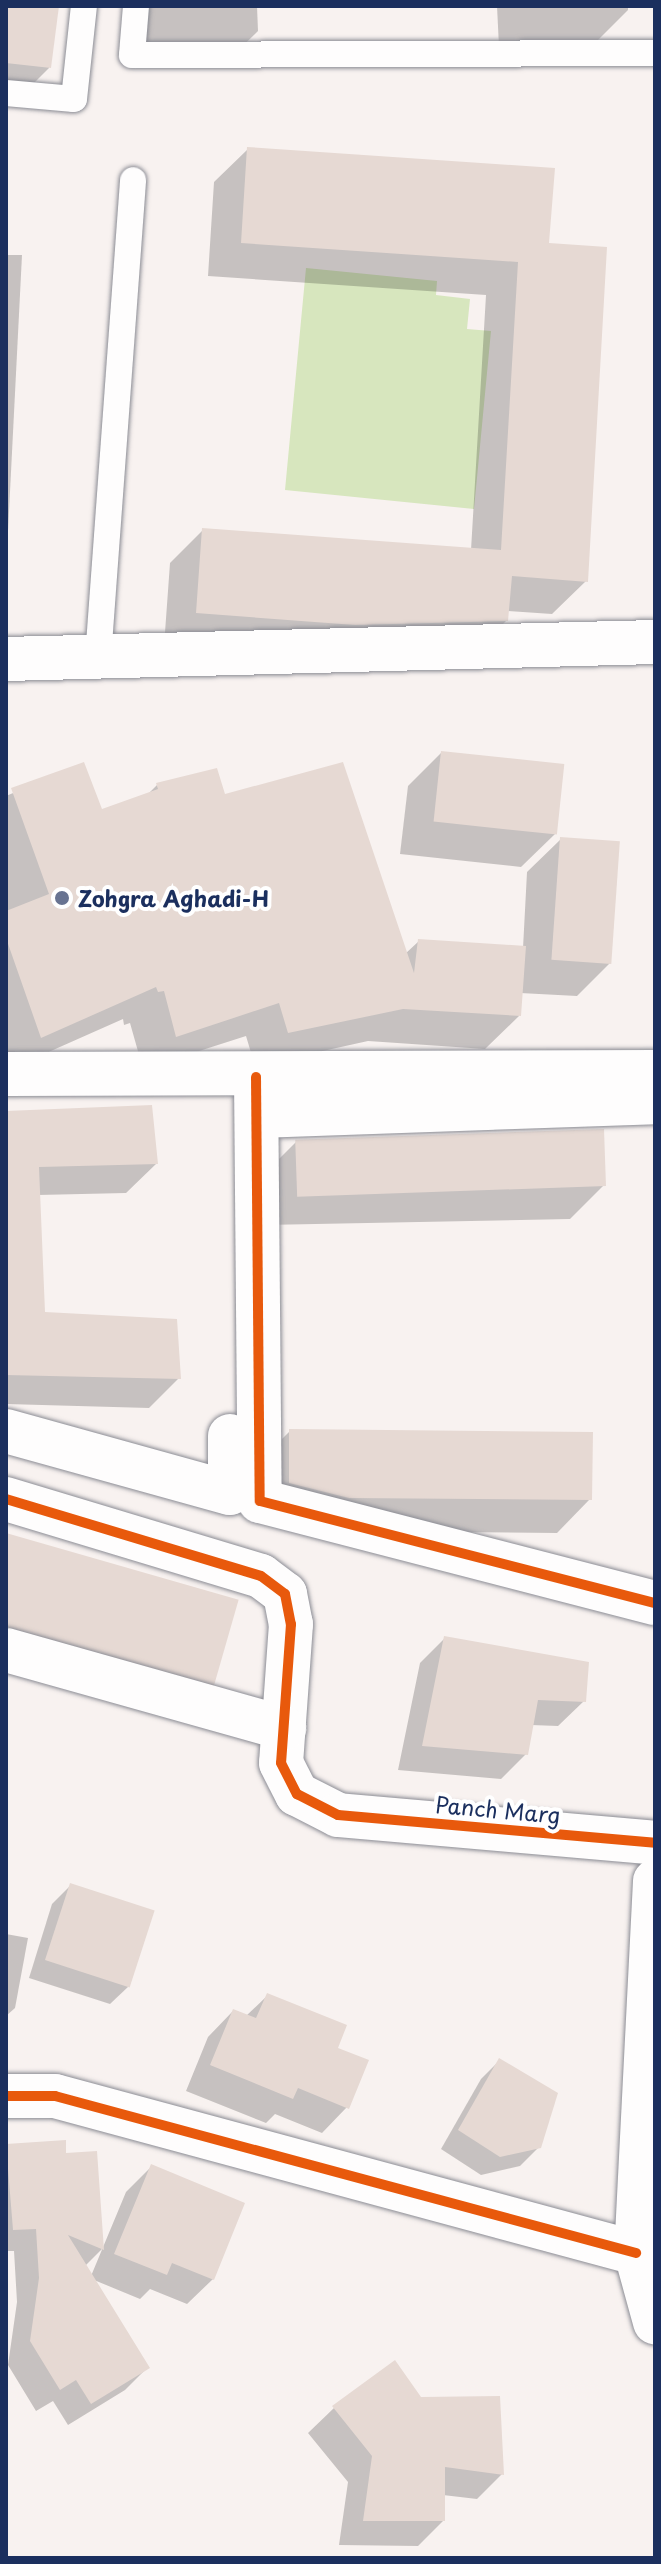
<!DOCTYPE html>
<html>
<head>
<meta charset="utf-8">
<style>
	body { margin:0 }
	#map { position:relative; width:661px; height:2564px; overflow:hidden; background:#f8f2f0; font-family:"Playpen Sans",sans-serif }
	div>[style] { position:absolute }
	.green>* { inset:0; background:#d7e6be }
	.shadow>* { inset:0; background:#0003 }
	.building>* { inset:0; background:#e6d9d3; transform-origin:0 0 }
	.roads { filter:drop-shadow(0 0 2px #8b8c94) drop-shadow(0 0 2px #8b8c94) }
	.service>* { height:26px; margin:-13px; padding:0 13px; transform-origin:13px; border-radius:13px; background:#fefdfd }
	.minor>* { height:44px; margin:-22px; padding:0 22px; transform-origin:22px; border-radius:22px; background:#fefdfd }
	.tertiary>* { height:44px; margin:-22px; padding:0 22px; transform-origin:22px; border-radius:22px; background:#fefdfd }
	.cycleway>* { height:10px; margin:-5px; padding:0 5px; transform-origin:5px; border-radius:5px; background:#e8590c }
	.dots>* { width:22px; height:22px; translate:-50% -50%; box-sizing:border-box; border:4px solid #fff; border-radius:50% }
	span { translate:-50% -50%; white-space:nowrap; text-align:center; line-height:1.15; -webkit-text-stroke:8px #fff; paint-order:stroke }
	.poi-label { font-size:22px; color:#1b2f5e; font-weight:700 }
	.left { translate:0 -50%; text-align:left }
	.street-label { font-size:22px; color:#1b2f5e }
	.frame { position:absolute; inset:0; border:8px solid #1b2f5e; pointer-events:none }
</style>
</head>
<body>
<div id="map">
	<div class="green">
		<div style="clip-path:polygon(306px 268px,437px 281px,436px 295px,470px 299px,467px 329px,491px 331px,474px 509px,285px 490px)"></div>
	</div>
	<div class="shadow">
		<div style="clip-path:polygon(6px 6px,57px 6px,49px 68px,14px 103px,6px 101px)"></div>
		<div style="clip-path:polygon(136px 6px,257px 6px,258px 31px,222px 66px,125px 67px,124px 18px)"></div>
		<div style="clip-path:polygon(497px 6px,628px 6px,628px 10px,593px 45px,499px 47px)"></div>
		<div style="clip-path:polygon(248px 149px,547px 245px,586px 581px,552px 614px,507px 611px,507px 620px,473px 654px,164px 646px,170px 563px,203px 530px,471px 550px,486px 295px,208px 276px,214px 182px)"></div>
		<div style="clip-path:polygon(6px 255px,22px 255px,6px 571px)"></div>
		<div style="clip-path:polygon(441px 753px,555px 834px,521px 867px,400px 854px,408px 786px)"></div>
		<div style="clip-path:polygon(82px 764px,100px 811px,147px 795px,157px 785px,224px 797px,405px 954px,419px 941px,523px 948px,527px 872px,561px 839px,611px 962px,577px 996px,520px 993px,519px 1016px,485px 1049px,368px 1041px,255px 1066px,246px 1036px,143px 1069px,130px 1023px,124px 1025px,123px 1019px,8px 1070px,6px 796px)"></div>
		<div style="clip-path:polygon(6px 1113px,156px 1164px,126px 1193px,38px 1195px,43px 1313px,179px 1378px,149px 1408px,6px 1404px)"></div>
		<div style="clip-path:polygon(296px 1142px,604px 1185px,570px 1219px,264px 1225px,263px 1175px)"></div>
		<div style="clip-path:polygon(290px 1431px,590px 1499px,557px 1533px,314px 1531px,256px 1465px)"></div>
		<div style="clip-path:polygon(6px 1535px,214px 1682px,184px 1711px,6px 1661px)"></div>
		<div style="clip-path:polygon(445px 1638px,584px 1701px,558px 1726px,531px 1725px,526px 1754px,501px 1779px,398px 1770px,420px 1663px)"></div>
		<div style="clip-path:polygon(71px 1885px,129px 1986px,110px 2004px,29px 1978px,52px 1904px)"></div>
		<div style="clip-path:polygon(6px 1934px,28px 1938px,15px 2008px,6px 2016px)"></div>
		<div style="clip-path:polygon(267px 1996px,336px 2049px,347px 2107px,322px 2133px,275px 2114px,266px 2123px,186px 2091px,208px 2037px,233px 2011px,246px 2016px)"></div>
		<div style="clip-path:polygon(499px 2061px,539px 2147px,520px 2166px,481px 2175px,441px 2149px,481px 2079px)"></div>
		<div style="clip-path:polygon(6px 2147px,64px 2155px,102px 2249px,85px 2266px,91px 2276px,126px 2192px,152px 2166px,213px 2279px,187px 2304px,150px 2289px,140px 2299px,94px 2280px,148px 2367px,125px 2390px,68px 2425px,53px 2401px,36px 2411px,8px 2365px,17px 2302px,14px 2251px,6px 2251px)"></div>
		<div style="clip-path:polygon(420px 2399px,502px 2474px,477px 2499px,443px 2495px,443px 2521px,418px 2546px,339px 2545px,348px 2482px,308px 2433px,334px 2408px)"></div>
	</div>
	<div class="building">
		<div style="clip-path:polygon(6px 6px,59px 6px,51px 68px,6px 63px)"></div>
		<div style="clip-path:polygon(247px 147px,555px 168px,549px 243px,607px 247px,588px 582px,512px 576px,508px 621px,355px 625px,196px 613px,202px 528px,501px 550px,518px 262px,241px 243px)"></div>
		<div style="left:441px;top:751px;width:124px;height:71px;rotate:6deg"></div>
		<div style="clip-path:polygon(84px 762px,102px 809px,158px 789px,156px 783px,217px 768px,225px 794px,343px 762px,414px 973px,418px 939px,526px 946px,521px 1016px,403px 1009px,288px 1033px,279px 1003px,176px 1037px,164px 991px,158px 992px,156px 987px,41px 1038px,6px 938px,6px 911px,49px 894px,11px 788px)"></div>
		<div style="left:560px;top:837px;width:60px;height:123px;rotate:4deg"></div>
		<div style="clip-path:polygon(152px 1105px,158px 1164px,39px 1167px,45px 1312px,177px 1319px,181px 1379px,6px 1375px,6px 1111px)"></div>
		<div style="left:604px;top:1129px;width:57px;height:309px;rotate:88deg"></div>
		<div style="clip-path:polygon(289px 1429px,593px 1432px,592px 1500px,349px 1498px,289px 1483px)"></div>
		<div style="left:6px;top:1533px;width:242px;height:93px;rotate:16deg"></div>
		<div style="clip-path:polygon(444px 1636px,589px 1662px,586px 1702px,538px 1700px,528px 1755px,422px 1746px)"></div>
		<div style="left:70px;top:1883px;width:89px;height:81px;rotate:18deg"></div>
		<div style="clip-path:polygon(267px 1993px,347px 2025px,338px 2048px,369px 2060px,349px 2109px,298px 2088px,293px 2099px,210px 2065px,233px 2009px,256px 2018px)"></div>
		<div style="clip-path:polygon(499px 2058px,558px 2093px,541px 2148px,500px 2157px,458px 2130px)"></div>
		<div style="clip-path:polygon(66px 2140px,66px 2153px,97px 2151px,104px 2250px,68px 2235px,150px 2368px,91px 2404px,76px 2380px,60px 2390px,30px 2341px,39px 2278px,36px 2229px,13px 2230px,6px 2144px)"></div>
		<div style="clip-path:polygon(151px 2164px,245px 2203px,214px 2280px,172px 2263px,167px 2275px,114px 2254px)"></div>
		<div style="clip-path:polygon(395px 2360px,421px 2397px,500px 2396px,504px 2475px,445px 2467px,445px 2521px,363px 2521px,372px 2456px,332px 2406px)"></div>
	</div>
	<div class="roads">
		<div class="service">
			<div style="left:136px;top:6px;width:49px;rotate:94.7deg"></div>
			<div style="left:132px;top:55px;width:523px;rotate:-0.22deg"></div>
			<div style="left:6px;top:93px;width:68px;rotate:5deg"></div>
			<div style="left:74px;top:99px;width:94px;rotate:-83.9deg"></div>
			<div style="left:98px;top:658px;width:479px;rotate:-85.8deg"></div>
		</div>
		<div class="minor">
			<div style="left:6px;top:659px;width:649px;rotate:-1.5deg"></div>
			<div style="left:256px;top:1077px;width:424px;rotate:89.5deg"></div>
			<div style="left:260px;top:1501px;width:408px;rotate:14.5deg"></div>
			<div style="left:258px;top:1116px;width:397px;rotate:-2deg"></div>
			<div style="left:6px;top:1431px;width:232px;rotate:15.5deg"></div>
			<div style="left:230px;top:1493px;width:57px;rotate:-90deg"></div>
			<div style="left:6px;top:1499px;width:266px;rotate:16.8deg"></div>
			<div style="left:261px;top:1576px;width:30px;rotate:37deg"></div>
			<div style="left:285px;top:1594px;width:31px;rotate:79deg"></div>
			<div style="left:291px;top:1624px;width:139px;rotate:94.1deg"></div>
			<div style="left:281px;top:1763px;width:35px;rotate:63deg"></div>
			<div style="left:297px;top:1794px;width:46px;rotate:27.1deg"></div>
			<div style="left:338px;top:1815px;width:318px;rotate:5deg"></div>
			<div style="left:6px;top:1650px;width:289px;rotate:15.7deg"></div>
			<div style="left:655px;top:1881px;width:372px;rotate:92.9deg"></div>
			<div style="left:636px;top:2253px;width:72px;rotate:74.6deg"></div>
			<div style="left:6px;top:2096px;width:49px"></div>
			<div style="left:55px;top:2096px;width:602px;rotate:15.12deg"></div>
		</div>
		<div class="tertiary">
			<div style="left:6px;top:1074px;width:649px;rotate:-0.18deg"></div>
		</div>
	</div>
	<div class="cycleway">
		<div style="left:256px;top:1077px;width:424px;rotate:89.5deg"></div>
		<div style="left:260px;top:1501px;width:408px;rotate:14.5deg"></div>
		<div style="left:6px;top:1499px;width:266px;rotate:16.8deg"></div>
		<div style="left:261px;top:1576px;width:30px;rotate:37deg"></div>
		<div style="left:285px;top:1594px;width:31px;rotate:79deg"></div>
		<div style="left:291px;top:1624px;width:139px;rotate:94.1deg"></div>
		<div style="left:281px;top:1763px;width:35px;rotate:63deg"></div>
		<div style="left:297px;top:1794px;width:46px;rotate:27.1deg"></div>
		<div style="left:338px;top:1815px;width:318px;rotate:5deg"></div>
		<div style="left:6px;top:2096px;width:49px"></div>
		<div style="left:55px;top:2096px;width:602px;rotate:15.12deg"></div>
	</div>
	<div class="dots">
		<div style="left:62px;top:898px;background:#687391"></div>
	</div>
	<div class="poi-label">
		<span class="left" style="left:78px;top:898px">Zohgra Aghadi-H</span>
	</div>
	<div class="street-label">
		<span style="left:498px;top:1809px;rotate:5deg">Panch Marg</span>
	</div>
	<div class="frame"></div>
</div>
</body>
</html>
